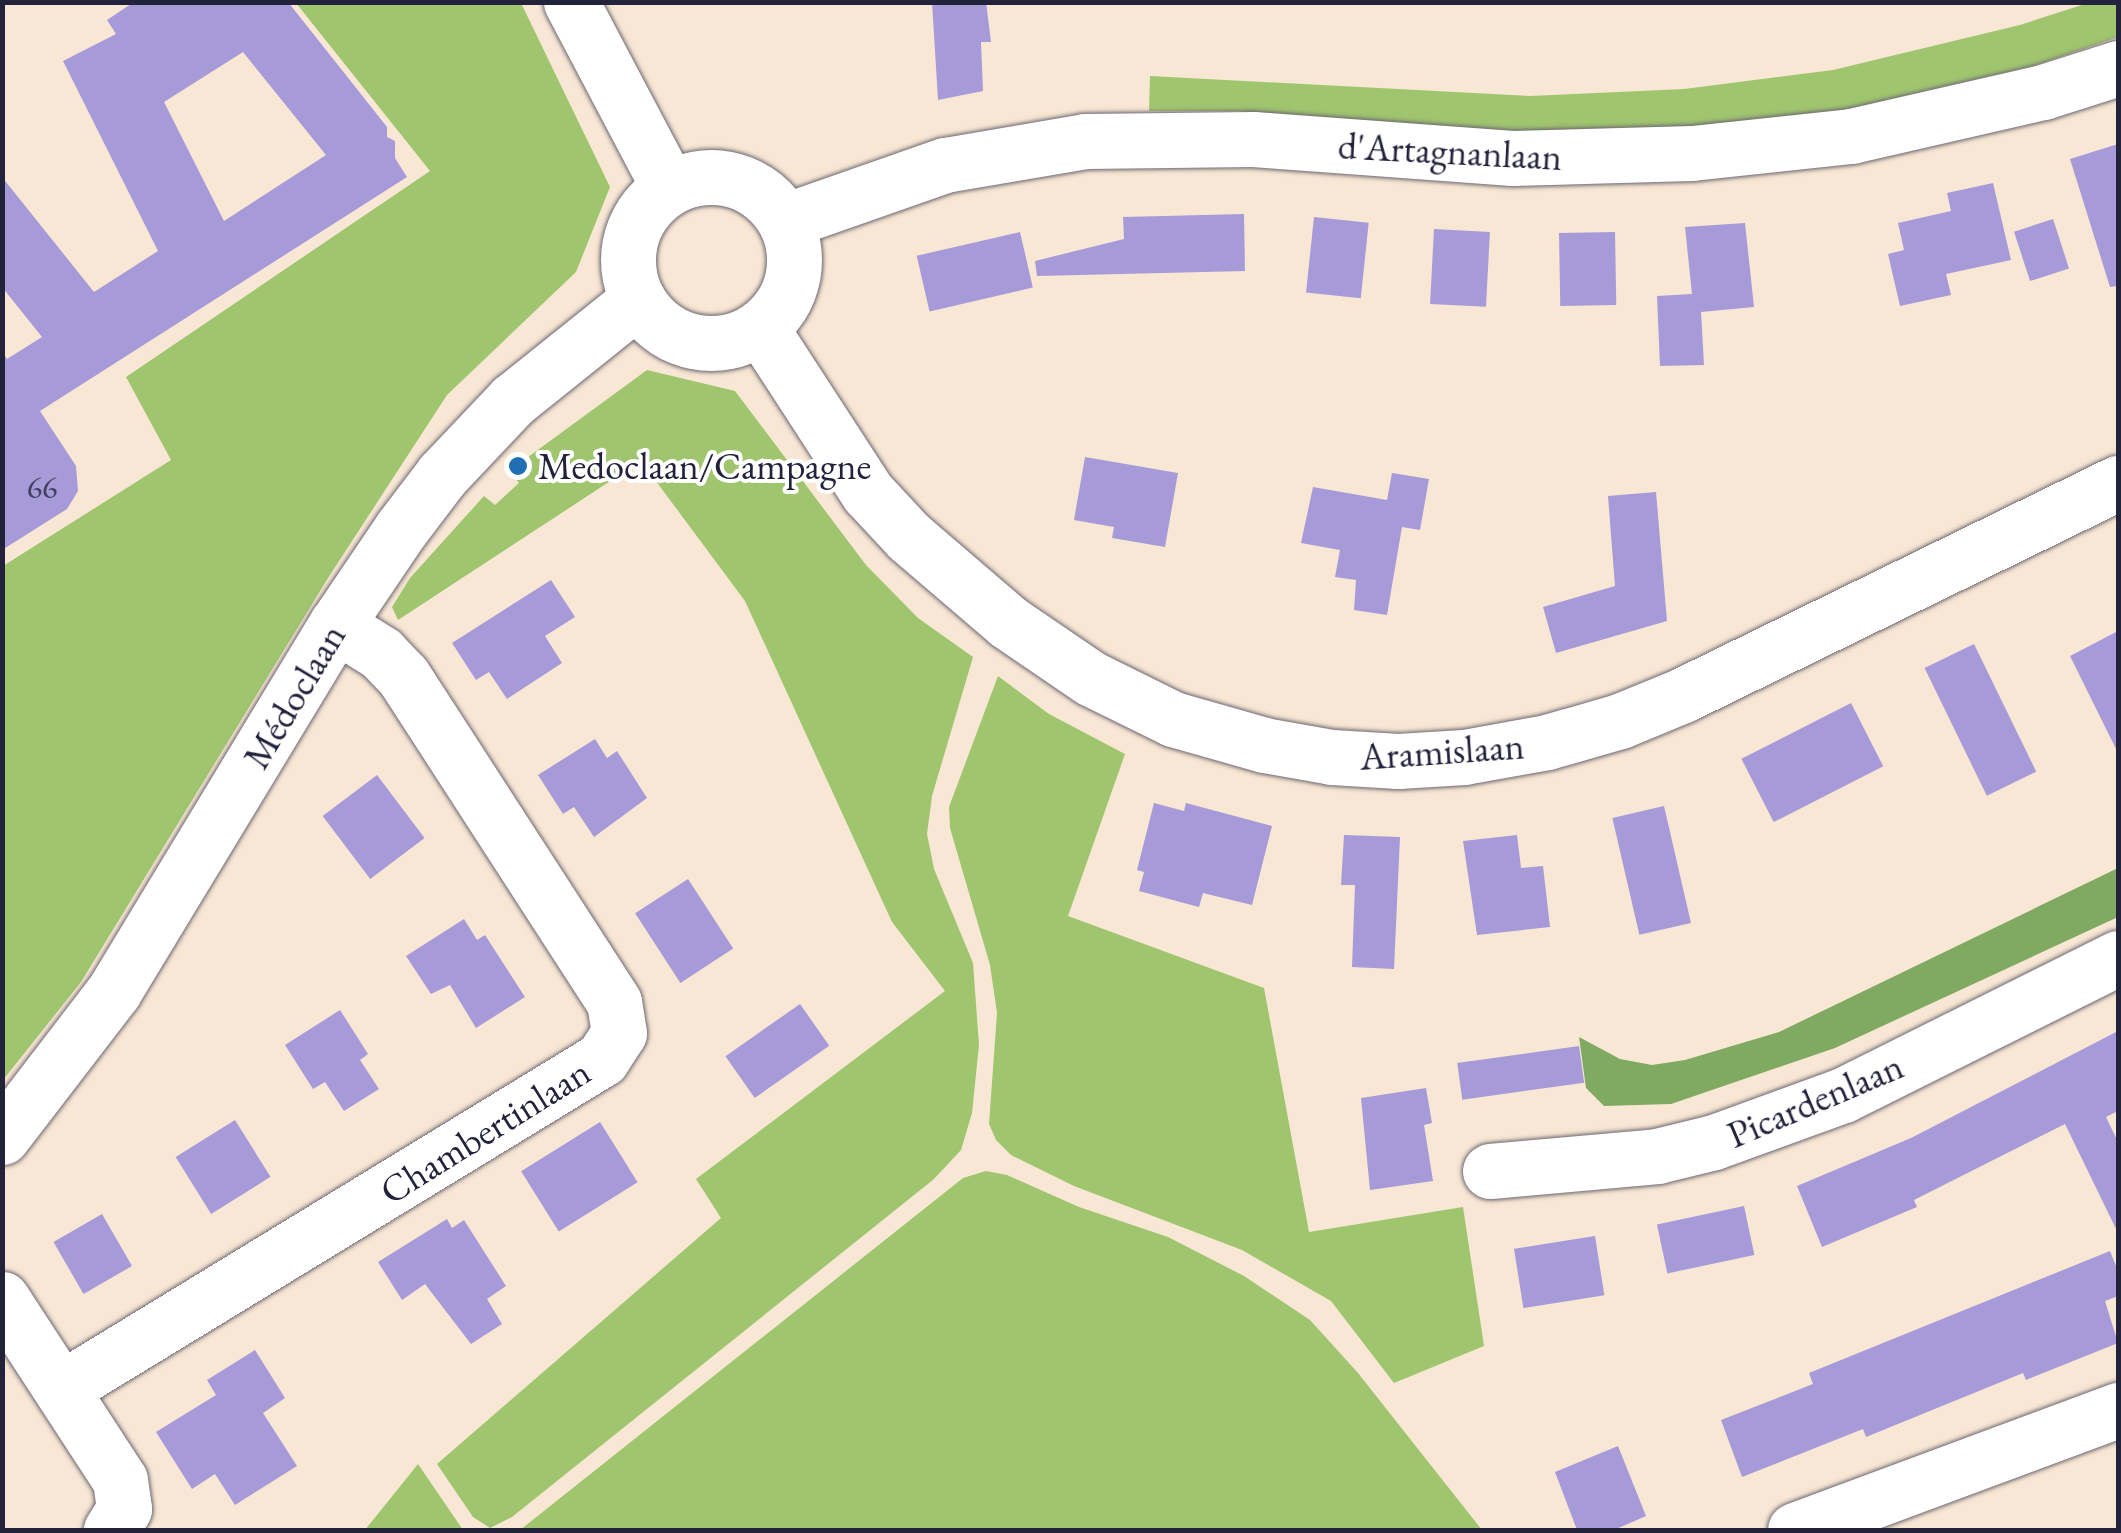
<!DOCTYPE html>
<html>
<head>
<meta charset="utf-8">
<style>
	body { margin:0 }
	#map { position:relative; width:2121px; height:1533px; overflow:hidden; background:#f8e7d4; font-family:"EB Garamond",serif }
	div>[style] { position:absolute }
	.green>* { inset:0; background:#a0c56f }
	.forest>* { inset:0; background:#80aa62 }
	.building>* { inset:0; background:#a79ad9; transform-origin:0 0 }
	.roads { filter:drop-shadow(0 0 2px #6d6771) drop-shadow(0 0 2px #6d6771) }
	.minor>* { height:55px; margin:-27.5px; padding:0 27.5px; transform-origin:27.5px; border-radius:27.5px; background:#fff }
	.minor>.ring { margin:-27.5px; padding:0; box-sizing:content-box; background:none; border:55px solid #fff; border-radius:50% }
	.dots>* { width:28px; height:28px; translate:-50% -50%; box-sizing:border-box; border:5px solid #fff; border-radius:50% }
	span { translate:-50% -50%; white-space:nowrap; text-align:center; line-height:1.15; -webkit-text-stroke:8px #fff; paint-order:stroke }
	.number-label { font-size:32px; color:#434062 }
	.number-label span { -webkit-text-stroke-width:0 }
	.street-label { font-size:38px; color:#22223b }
	.poi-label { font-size:38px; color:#22223b }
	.left { translate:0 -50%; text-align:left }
	.frame { position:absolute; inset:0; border:5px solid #22223b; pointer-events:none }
</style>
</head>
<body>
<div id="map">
	<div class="green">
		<div style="clip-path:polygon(296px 3px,521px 3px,610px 187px,576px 272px,447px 395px,328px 578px,81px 982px,3px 1080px,3px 566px,171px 460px,126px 377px,430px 171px)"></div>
		<div style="clip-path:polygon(2088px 3px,2118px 3px,2118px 37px,2033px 66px,1839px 111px,1687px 129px,1531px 136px,1237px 111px,1149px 111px,1150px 76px,1530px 96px,1684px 89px,1833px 70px,2020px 25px)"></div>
		<div style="clip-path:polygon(647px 370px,735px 391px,866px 565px,918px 618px,973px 657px,932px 796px,927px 834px,934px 869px,973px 963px,979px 1045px,972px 1113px,961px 1150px,934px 1179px,512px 1517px,490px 1528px,473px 1517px,437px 1464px,721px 1218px,696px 1179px,945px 991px,892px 922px,745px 601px,641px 461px,398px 620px,392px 607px,410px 578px,484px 496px,495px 505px,519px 483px,509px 471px)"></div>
		<div style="clip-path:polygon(998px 676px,1049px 714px,1125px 754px,1068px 916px,1264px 988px,1309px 1232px,1463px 1207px,1484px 1346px,1394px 1383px,1331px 1301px,1242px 1250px,1074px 1186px,1011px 1155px,996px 1140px,989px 1124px,997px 1013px,990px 965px,950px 828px,949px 807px)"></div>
		<div style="clip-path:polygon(986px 1171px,1007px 1175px,1079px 1207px,1168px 1237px,1244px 1276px,1310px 1320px,1358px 1373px,1482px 1530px,520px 1530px,963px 1178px)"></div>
		<div style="clip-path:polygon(418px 1464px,463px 1530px,365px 1530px)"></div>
	</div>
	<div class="forest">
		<div style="clip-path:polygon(2118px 868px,2118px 917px,1835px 1048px,1671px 1104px,1604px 1106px,1586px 1088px,1579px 1037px,1620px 1059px,1652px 1065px,1685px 1060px,1779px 1032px)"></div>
	</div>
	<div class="building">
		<div style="clip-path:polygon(evenodd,134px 2px,288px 2px,387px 127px,387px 137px,395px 141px,395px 158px,407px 177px,40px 411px,76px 466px,78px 491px,67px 509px,2px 550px,2px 352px,7px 359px,42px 337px,2px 287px,2px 177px,94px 292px,158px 251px,63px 61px,116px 34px,107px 20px,134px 2px,243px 52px,326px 155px,224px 221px,164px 102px,243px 52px)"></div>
		<div style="clip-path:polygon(932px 2px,986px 2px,991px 42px,981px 42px,983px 91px,938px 100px)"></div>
		<div style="clip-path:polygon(2118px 144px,2118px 286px,2110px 287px,2070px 159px)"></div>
		<div style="clip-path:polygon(1993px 183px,2011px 260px,1946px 274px,1951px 295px,1900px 306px,1888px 254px,1904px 250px,1898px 223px,1951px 211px,1947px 193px)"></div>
		<div style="clip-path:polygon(1244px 214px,1245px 271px,1037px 276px,1035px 261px,1124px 239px,1123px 217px)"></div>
		<div style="left:1314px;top:217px;width:55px;height:76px;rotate:6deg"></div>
		<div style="left:2053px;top:219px;width:52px;height:41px;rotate:72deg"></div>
		<div style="clip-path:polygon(1745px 223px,1754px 307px,1701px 312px,1704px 365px,1660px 366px,1657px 296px,1692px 294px,1685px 227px)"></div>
		<div style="left:1434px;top:229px;width:56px;height:75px;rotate:3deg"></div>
		<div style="left:1020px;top:232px;width:57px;height:106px;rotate:77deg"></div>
		<div style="left:1615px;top:232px;width:73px;height:56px;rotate:89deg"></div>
		<div style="clip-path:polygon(1085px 457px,1178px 473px,1165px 547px,1112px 538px,1114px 527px,1074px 520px)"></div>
		<div style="clip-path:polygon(1392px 473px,1429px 479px,1420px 530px,1402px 527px,1387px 615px,1354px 610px,1356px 580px,1335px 577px,1340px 550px,1301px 543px,1313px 487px,1387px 500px)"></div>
		<div style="clip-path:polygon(1656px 492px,1667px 621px,1556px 653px,1543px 607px,1615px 586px,1608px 496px)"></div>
		<div style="clip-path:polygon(551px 580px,575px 617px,545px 636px,562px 663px,507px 699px,489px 672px,476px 680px,452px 643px)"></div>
		<div style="clip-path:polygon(2118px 631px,2118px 753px,2070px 656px)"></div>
		<div style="left:1974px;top:644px;width:142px;height:55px;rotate:64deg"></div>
		<div style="left:1851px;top:703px;width:71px;height:123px;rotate:63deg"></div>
		<div style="clip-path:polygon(595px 739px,607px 758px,617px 751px,647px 798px,594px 837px,574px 807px,563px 814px,538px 775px)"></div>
		<div style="left:377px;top:775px;width:79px;height:68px;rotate:53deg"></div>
		<div style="clip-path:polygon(1154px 803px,1184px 811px,1186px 803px,1272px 826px,1252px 905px,1203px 893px,1199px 907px,1139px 891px,1144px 872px,1137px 870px)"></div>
		<div style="left:1664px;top:806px;width:120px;height:53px;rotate:77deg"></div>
		<div style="clip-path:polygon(1344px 835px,1400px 837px,1394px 969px,1352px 967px,1355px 885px,1341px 885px)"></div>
		<div style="clip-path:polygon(1517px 835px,1521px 868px,1543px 866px,1550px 927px,1477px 935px,1463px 841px)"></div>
		<div style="left:688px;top:879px;width:83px;height:63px;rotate:57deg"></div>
		<div style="clip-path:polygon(464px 919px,477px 940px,485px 935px,525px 997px,476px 1028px,450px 985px,431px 994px,406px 956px)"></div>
		<div style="left:800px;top:1004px;width:51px;height:91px;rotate:55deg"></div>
		<div style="clip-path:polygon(340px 1010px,368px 1054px,360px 1060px,379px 1089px,344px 1111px,325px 1082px,313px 1089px,285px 1045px)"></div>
		<div style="clip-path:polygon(2118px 1031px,2118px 1111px,2106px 1117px,2118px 1142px,2118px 1233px,2065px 1124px,1914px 1200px,1917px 1207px,1822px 1247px,1797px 1186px,1911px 1138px)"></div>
		<div style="left:1579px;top:1046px;width:37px;height:123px;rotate:82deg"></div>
		<div style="clip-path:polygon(1426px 1088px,1432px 1123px,1424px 1125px,1433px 1181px,1370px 1190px,1361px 1098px)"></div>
		<div style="left:235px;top:1120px;width:67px;height:70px;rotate:58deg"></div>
		<div style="left:600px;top:1122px;width:71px;height:93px;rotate:58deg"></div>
		<div style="left:1744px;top:1206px;width:50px;height:89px;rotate:78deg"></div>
		<div style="left:102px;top:1214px;width:60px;height:56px;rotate:60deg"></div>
		<div style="clip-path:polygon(447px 1219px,452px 1228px,464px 1220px,506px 1286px,487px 1299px,502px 1324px,471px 1344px,425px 1284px,402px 1300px,378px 1262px)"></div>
		<div style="left:1595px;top:1236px;width:60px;height:82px;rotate:81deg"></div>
		<div style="clip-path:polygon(2110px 1251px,2118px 1271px,2118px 1296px,2105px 1301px,2118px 1343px,2026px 1380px,2023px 1373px,1866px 1437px,1863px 1429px,1742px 1477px,1721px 1420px,1813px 1384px,1809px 1373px)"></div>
		<div style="clip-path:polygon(255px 1350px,285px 1398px,263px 1413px,297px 1466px,235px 1505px,215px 1474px,192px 1489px,156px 1432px,216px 1395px,207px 1380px)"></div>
		<div style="clip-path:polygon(1618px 1446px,1646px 1516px,1614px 1530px,1577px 1530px,1555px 1472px)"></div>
	</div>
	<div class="roads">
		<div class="minor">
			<div style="left:571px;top:2px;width:210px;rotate:62.2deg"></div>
			<div class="ring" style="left:628px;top:177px;width:111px;height:111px"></div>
			<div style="left:785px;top:221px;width:170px;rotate:-19.3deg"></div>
			<div style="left:945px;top:165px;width:142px;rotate:-9.7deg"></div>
			<div style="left:1085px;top:141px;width:168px;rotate:-0.7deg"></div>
			<div style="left:1253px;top:139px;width:260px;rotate:4.2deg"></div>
			<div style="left:1512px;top:158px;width:180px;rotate:-1.6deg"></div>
			<div style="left:1692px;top:153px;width:160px;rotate:-6.1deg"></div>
			<div style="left:1851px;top:136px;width:197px;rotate:-12.9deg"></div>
			<div style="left:2043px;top:92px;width:79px;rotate:-17.7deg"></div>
			<div style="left:760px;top:327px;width:198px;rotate:57deg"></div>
			<div style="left:868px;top:493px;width:60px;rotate:47deg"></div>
			<div style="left:909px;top:537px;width:130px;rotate:40.6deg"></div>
			<div style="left:1008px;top:622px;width:99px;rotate:34.3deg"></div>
			<div style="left:1090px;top:678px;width:93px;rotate:26.3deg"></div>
			<div style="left:1173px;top:719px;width:95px;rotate:15.9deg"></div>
			<div style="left:1264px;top:745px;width:69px;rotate:10deg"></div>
			<div style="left:1332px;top:757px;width:66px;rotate:3.5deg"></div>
			<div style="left:1398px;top:761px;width:66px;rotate:-3.5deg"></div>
			<div style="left:1464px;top:757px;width:84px;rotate:-10.2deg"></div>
			<div style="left:1547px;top:742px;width:76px;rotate:-16deg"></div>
			<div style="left:1620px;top:721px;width:68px;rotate:-22.4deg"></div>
			<div style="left:1683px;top:695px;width:484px;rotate:-26deg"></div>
			<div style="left:2px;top:1137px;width:184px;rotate:-52.5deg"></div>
			<div style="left:114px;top:991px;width:428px;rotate:-58.8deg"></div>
			<div style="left:336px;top:625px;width:116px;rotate:-55.9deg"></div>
			<div style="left:401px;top:529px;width:68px;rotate:-52.8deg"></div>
			<div style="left:442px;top:475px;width:103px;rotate:-46.6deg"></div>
			<div style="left:513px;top:400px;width:160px;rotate:-38.7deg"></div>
			<div style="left:1490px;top:1171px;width:168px;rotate:-5.1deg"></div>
			<div style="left:1657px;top:1156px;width:59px;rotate:-13.8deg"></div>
			<div style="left:1714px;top:1142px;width:137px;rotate:-20deg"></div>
			<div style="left:1843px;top:1095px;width:307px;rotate:-26.5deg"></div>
			<div style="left:2px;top:1299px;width:216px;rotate:56.9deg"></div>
			<div style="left:120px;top:1480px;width:29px;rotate:82deg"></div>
			<div style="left:124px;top:1509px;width:25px;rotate:122deg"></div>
			<div style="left:64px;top:1387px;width:630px;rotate:-31.37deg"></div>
			<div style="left:602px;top:1059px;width:31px;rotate:-57deg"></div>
			<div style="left:619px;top:1033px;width:31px;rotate:-99deg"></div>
			<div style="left:614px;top:1002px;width:388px;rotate:-122.9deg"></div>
			<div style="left:403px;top:676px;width:32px;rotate:-134deg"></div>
			<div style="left:381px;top:653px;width:53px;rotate:-148.1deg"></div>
			<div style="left:1795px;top:1530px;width:345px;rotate:-20.4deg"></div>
		</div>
	</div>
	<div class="dots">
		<div style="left:518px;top:466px;background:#1f6fb2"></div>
	</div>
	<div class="number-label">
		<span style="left:42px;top:487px">66</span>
	</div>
	<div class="street-label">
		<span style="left:1450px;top:151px;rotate:3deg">d'Artagnanlaan</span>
		<span style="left:294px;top:696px;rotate:-59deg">Médoclaan</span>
		<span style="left:1442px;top:751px;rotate:-4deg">Aramislaan</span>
		<span style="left:1815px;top:1100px;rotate:-23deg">Picardenlaan</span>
		<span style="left:485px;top:1131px;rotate:-32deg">Chambertinlaan</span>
	</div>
	<div class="poi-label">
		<span class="left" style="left:538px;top:466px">Medoclaan/Campagne</span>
	</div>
	<div class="frame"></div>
</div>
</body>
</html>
